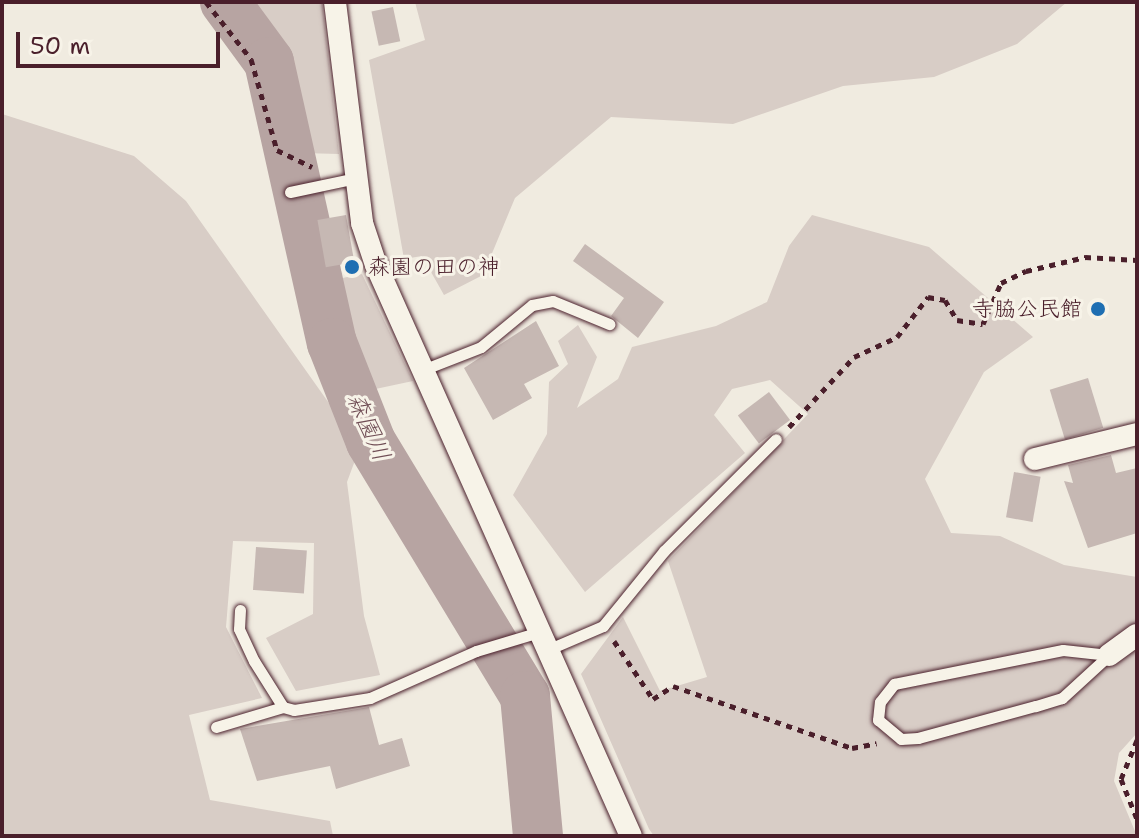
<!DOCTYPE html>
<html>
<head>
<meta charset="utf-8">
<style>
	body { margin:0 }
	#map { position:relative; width:1139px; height:838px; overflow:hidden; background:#f0ebe0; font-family:"Shantell Sans","Klee One",sans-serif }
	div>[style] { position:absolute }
	.green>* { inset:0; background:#d8cdc6 }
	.river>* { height:50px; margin:-25px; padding:0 25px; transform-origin:25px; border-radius:25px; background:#b7a4a2 }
	.building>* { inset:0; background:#c6b8b3; transform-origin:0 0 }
	.path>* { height:5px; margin-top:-2.5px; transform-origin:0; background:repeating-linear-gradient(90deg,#4a1f2b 0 6px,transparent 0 12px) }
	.roads { filter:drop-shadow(0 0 2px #4a1f2b) drop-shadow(0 0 2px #4a1f2b) }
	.lane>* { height:11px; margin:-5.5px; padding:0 5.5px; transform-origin:5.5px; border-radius:5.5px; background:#f7f3e8 }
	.street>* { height:22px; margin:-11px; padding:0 11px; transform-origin:11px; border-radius:11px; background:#f7f3e8 }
	.dots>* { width:22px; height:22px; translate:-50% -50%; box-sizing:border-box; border:4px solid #f7f3e8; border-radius:50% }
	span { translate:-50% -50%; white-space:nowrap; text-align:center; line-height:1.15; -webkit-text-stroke:6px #f7f3e8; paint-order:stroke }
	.poi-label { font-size:22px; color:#4a1f2b }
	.left { translate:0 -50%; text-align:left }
	.right { translate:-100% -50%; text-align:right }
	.water-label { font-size:24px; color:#704e55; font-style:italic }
	.frame { position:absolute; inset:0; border:4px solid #4a1f2b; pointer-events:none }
	.scale { position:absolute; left:16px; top:32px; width:204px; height:36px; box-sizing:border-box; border:4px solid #4a1f2b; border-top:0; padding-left:10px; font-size:24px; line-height:28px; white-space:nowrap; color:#4a1f2b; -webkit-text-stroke:6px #f7f3e8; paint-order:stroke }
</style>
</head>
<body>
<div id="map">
	<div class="green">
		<div style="clip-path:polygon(246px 2px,322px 2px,339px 154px,302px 153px,272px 38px)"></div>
		<div style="clip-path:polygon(415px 2px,1067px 2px,1017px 44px,934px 77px,843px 86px,733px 124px,611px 117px,515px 198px,483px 275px,444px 295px,422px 256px,404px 259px,369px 60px,425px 40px)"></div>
		<div style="clip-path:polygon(2px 114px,134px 156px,186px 201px,360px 447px,347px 482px,364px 616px,380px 675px,296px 691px,266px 638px,313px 614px,314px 543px,233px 541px,226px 627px,262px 698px,189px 715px,210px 800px,330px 821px,333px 836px,2px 836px)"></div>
		<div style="clip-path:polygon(812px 215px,929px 247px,1033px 337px,984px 372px,925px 479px,951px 533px,1000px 536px,1064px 565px,1137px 577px,1137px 733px,1119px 753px,1114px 781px,1137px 836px,654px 836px,649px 829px,581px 674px,623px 617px,660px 691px,707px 677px,668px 561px,808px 414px,770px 380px,732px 389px,714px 415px,745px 453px,585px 592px,513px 495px,547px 434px,549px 382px,568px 364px,558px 341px,578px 325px,597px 357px,577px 408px,618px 379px,632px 347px,716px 326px,767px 302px,789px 246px)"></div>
		<div style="clip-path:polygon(362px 274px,413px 381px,366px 391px,328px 281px)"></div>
	</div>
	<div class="river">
		<div style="left:225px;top:2px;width:74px;rotate:53.7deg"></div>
		<div style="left:269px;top:62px;width:288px;rotate:77.4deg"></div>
		<div style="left:332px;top:343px;width:106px;rotate:68.5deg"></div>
		<div style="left:371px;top:442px;width:297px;rotate:58.8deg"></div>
		<div style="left:525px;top:696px;width:141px;rotate:84.7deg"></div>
	</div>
	<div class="building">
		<div style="left:393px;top:7px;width:35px;height:22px;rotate:78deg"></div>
		<div style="left:346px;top:215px;width:48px;height:29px;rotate:80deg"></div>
		<div style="clip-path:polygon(585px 244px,664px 302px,638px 338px,611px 316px,624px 298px,573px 261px)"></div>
		<div style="clip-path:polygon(536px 321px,559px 366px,524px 384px,532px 398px,493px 420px,464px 368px)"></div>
		<div style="left:1088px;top:378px;width:52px;height:40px;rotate:73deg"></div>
		<div style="left:769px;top:392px;width:35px;height:39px;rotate:53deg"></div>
		<div style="clip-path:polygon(1111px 455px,1116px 473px,1137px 468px,1137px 533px,1088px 548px,1064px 481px,1073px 483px,1068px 465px)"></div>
		<div style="left:1014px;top:472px;width:27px;height:46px;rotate:10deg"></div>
		<div style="left:256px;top:547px;width:51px;height:43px;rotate:4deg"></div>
		<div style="clip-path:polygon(369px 707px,379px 745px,402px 738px,410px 766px,336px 789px,330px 766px,257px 781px,240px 729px)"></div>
	</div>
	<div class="path">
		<div style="left:206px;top:2px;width:73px;rotate:51.7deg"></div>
		<div style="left:251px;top:59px;width:95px;rotate:74.1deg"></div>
		<div style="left:277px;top:150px;width:39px;rotate:26deg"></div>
		<div style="left:789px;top:427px;width:96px;rotate:-47.1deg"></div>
		<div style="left:854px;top:357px;width:47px;rotate:-24.9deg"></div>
		<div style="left:897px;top:337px;width:51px;rotate:-52.2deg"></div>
		<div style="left:928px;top:297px;width:17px;rotate:10deg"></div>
		<div style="left:945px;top:300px;width:23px;rotate:59deg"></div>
		<div style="left:957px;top:320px;width:26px;rotate:9deg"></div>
		<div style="left:983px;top:324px;width:45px;rotate:-66.3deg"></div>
		<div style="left:1001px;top:283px;width:28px;rotate:-26deg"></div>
		<div style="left:1026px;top:271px;width:61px;rotate:-13.3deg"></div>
		<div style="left:1085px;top:257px;width:52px;rotate:3.3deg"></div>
		<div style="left:614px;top:641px;width:70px;rotate:56.1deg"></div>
		<div style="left:653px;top:699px;width:24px;rotate:-33deg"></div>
		<div style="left:673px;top:686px;width:189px;rotate:19.1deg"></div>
		<div style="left:852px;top:748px;width:25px;rotate:-11deg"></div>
		<div style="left:1137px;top:740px;width:42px;rotate:112.3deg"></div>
		<div style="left:1121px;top:779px;width:43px;rotate:68.2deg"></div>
	</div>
	<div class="roads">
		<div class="lane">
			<div style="left:290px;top:192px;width:67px;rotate:-12deg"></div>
			<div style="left:425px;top:369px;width:60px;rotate:-21.4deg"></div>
			<div style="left:481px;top:347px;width:66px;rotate:-39.5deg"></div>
			<div style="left:532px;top:305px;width:21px;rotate:-11deg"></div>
			<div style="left:553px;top:301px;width:61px;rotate:22.3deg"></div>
			<div style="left:240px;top:610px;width:19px;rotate:93deg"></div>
			<div style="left:239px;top:629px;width:35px;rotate:65deg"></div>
			<div style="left:254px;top:661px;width:54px;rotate:57.8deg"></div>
			<div style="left:283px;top:707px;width:11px;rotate:15deg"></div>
			<div style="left:294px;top:710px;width:77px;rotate:-9deg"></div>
			<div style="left:370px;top:698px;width:116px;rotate:-23.9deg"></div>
			<div style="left:476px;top:651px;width:66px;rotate:-16.8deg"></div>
			<div style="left:547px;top:650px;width:61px;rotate:-23.2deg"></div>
			<div style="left:603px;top:626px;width:97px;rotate:-50.9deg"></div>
			<div style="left:664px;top:551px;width:158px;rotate:-45deg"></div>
			<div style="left:1063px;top:650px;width:46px;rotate:6.2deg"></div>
			<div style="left:1109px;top:655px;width:64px;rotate:137.5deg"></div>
			<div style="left:1062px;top:698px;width:28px;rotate:163deg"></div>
			<div style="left:1035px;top:706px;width:121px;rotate:164.7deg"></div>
			<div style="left:918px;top:738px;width:17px;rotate:177deg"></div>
			<div style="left:901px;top:739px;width:30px;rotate:-140deg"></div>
			<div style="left:878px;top:720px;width:18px;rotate:-84deg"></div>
			<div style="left:880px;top:702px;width:23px;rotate:-52deg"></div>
			<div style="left:894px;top:684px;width:172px;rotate:-11.4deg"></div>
			<div style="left:216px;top:727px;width:70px;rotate:-16.6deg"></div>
		</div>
		<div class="street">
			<div style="left:335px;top:2px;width:223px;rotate:83deg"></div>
			<div style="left:362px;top:223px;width:44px;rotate:71.6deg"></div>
			<div style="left:376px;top:265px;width:625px;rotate:65.94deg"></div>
			<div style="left:1035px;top:459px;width:105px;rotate:-13.8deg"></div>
			<div style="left:1109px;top:655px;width:34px;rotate:-36deg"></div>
		</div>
	</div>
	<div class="dots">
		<div style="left:352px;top:267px;background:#1f6fb2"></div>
		<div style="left:1098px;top:309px;background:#1f6fb2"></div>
	</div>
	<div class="poi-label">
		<span class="left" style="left:368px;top:267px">森園の田の神</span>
		<span class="right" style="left:1082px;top:309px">寺脇公民館</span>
	</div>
	<div class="water-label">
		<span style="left:368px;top:427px;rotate:66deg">森園川</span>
	</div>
	<div class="frame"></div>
	<div class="scale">50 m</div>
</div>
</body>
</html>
